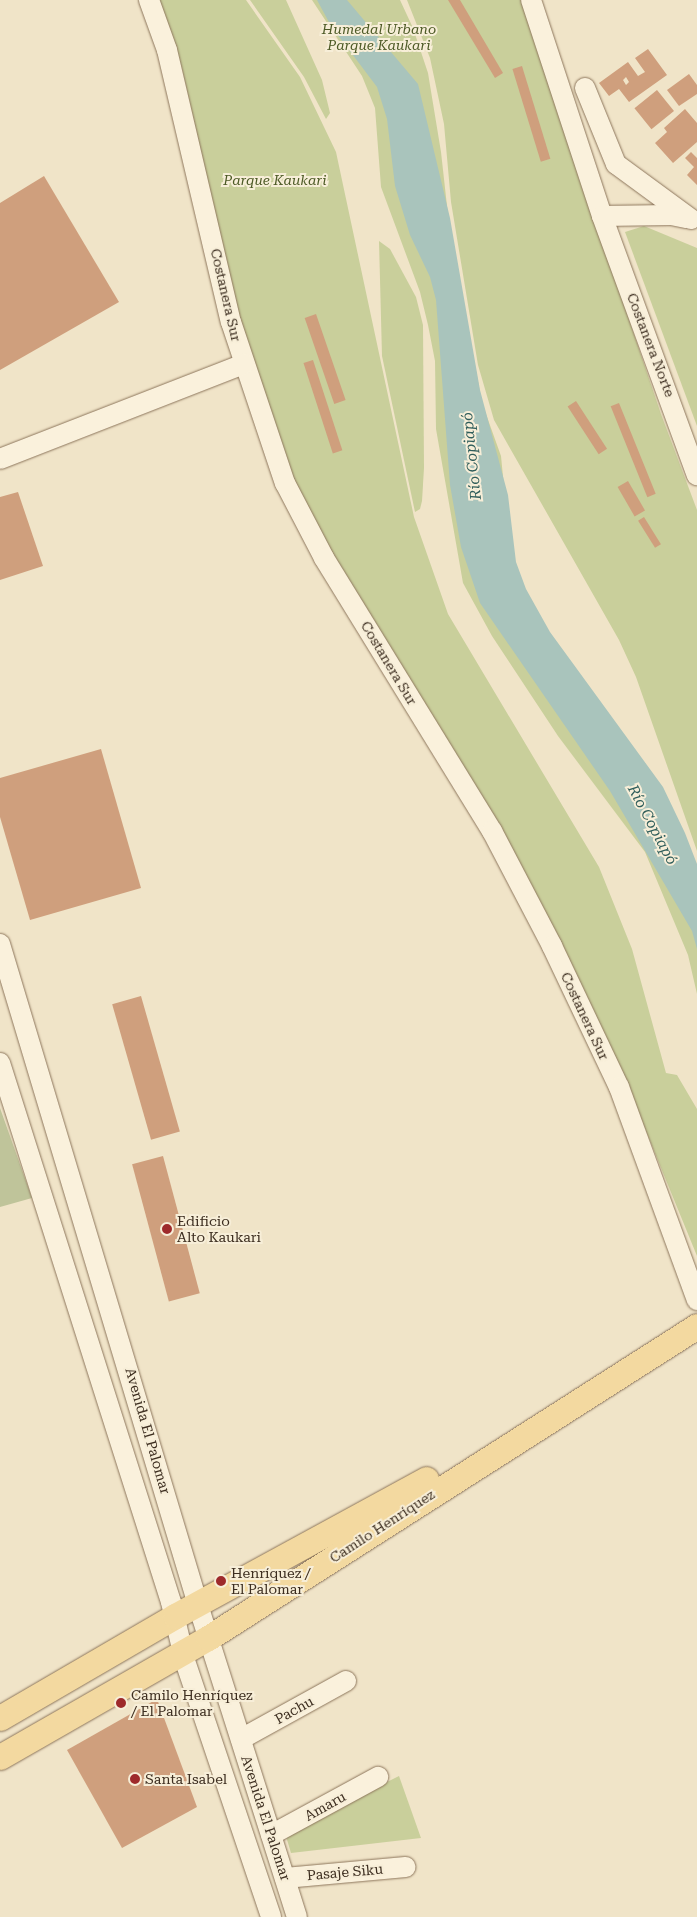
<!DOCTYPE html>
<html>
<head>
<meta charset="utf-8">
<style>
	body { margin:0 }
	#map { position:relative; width:697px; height:1917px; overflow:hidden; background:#f0e4c8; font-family:"Roboto Serif",serif }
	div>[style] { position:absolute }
	.green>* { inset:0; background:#c9cf9b }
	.cemetery>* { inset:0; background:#bfc49a }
	.water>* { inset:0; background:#a9c4bc }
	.building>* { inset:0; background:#cf9f7d; transform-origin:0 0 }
	.roads { filter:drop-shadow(0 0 1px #8d765c) drop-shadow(0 0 1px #8d765c) }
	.minor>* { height:20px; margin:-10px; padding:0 10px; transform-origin:10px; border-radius:10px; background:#faf1dc }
	.major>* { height:25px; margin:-12.5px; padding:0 12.5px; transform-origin:12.5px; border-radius:12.5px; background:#f3d9a0 }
	.dots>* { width:14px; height:14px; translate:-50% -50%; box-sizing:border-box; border:2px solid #f7eed8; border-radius:50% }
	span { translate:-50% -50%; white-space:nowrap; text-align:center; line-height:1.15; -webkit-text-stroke:4px #f7eed8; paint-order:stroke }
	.park-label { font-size:14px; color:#4d5a26; font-style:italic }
	.street-label { font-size:14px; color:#3d2e20 }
	.poi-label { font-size:14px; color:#3d2e20 }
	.left { translate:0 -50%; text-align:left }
	.water-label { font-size:15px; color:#2f5d5a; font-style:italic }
</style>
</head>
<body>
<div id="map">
	<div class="green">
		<div style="clip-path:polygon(156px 0,246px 0,300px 77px,336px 152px,414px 517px,448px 614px,599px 867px,632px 949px,666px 1073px,677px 1075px,697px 1109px,697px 1256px,639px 1114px,290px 482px,260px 409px,182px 69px)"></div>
		<div style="clip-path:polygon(250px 0,286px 0,322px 80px,330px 113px,326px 119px,304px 77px)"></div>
		<div style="clip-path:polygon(312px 0,400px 0,413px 28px,428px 73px,441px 152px,449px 224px,482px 403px,501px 456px,511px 558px,548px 638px,697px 866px,697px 994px,688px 955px,645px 852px,558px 736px,492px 636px,463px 583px,436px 429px,435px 361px,428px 325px,420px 292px,381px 187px,375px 108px,362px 76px)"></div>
		<div style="clip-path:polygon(407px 0,521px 0,661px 414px,697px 510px,697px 851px,636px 677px,619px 640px,494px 420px,478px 365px,451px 202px,444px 124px,430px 58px)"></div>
		<div style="clip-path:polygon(644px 226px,697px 248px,697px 426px,625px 232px)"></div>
		<div style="clip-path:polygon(379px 241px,390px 249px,416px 297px,423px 325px,424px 468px,422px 501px,420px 509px,415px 512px,382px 356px)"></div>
		<div style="clip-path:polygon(399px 1776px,421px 1838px,291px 1853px,285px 1833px)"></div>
	</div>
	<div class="cemetery">
		<div style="clip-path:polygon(0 1108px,32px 1198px,0 1207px)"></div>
	</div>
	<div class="water">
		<div style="clip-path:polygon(317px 0,347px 0,418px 84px,450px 218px,480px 390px,508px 495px,516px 562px,526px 589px,550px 632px,663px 787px,685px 833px,697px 864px,697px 949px,692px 931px,610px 791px,480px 603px,461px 547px,450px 485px,436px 300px,430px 277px,410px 235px,395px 186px,387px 119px,377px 87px,331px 26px)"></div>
	</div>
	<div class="building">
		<div style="clip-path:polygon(448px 0,460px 0,503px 73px,495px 78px)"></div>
		<div style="clip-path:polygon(evenodd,648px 49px,667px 75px,629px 102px,619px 89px,609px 96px,599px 83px,628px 62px,638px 76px,645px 72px,635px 58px,648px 49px,626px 77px,629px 82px,626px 85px,623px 80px,626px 77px)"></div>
		<div style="left:522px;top:66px;width:97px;height:10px;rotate:73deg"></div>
		<div style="clip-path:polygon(689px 74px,697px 85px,697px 94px,679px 106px,667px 90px)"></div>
		<div style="left:657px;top:90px;width:27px;height:29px;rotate:51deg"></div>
		<div style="clip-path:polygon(685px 109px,697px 123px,697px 142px,673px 163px,655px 143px,667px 132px,664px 128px)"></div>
		<div style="clip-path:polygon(691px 152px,697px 158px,697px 185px,687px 175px,694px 167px,685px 158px)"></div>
		<div style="clip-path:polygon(44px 176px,119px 302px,0 370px,0 203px)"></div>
		<div style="left:316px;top:314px;width:91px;height:12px;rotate:71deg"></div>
		<div style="left:313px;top:360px;width:95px;height:10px;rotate:72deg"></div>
		<div style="left:576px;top:401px;width:57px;height:10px;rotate:57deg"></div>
		<div style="left:619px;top:403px;width:98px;height:9px;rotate:68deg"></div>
		<div style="left:628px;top:481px;width:34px;height:12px;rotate:60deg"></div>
		<div style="clip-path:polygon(18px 492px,43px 566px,0 580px,0 497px)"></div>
		<div style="left:644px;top:517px;width:32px;height:7px;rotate:58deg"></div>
		<div style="clip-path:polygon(101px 749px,141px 888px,30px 920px,0 817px,0 778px)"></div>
		<div style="left:141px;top:996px;width:141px;height:30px;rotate:74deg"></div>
		<div style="left:163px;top:1156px;width:142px;height:32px;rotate:75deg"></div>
		<div style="clip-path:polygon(157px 1699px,197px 1807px,122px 1848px,67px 1750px)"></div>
	</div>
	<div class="roads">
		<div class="minor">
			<div style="left:149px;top:0;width:53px;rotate:70.2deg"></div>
			<div style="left:167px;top:50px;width:279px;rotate:76.8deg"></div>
			<div style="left:231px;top:322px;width:170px;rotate:71.5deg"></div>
			<div style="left:285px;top:483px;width:85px;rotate:62.5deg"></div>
			<div style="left:324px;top:558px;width:321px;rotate:58.4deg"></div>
			<div style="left:492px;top:831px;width:130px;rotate:62.4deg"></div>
			<div style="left:552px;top:946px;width:156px;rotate:64.6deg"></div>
			<div style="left:619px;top:1087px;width:227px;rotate:69.9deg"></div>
			<div style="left:531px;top:0;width:227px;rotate:71.8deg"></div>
			<div style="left:602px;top:216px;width:276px;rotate:69.9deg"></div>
			<div style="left:585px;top:88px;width:82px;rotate:67.8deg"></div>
			<div style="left:616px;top:164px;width:93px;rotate:36.3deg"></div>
			<div style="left:602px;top:216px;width:69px;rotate:-0.8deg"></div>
			<div style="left:671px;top:215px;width:15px;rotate:11deg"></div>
			<div style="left:0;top:459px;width:262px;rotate:-21.3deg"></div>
			<div style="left:0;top:944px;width:690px;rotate:73.32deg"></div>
			<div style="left:198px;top:1605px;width:327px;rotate:72.4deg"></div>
			<div style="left:0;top:1063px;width:565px;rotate:72.4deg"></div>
			<div style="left:171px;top:1602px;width:61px;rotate:76.7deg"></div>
			<div style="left:185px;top:1661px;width:270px;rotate:71.4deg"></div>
			<div style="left:241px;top:1739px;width:120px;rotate:-28.9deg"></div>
			<div style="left:271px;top:1835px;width:122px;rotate:-28.5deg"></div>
			<div style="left:285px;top:1878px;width:121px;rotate:-5.2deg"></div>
		</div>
		<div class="major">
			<div style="left:0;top:1718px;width:203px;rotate:-30.2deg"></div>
			<div style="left:175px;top:1616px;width:286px;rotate:-28.6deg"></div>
			<div style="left:0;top:1757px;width:240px;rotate:-29.8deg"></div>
			<div style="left:208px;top:1638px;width:580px;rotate:-32.54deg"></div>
		</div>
	</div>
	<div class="dots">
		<div style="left:167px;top:1229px;background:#9e2a2b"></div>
		<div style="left:221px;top:1581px;background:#9e2a2b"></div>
		<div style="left:121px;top:1703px;background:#9e2a2b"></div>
		<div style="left:135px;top:1779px;background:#9e2a2b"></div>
	</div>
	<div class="park-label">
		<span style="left:379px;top:37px">Humedal Urbano<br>Parque Kaukari</span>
		<span style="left:275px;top:180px">Parque Kaukari</span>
	</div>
	<div class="street-label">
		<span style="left:226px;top:295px;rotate:77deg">Costanera Sur</span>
		<span style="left:651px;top:345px;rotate:69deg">Costanera Norte</span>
		<span style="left:389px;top:663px;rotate:59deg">Costanera Sur</span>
		<span style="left:585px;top:1016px;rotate:65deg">Costanera Sur</span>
		<span style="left:148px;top:1431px;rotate:74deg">Avenida El Palomar</span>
		<span style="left:382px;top:1526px;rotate:-33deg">Camilo Henríquez</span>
		<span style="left:294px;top:1710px;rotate:-29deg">Pachu</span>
		<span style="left:325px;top:1806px;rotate:-29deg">Amaru</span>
		<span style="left:266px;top:1818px;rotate:72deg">Avenida El Palomar</span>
		<span style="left:345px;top:1872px;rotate:-5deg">Pasaje Siku</span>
	</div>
	<div class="poi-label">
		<span class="left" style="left:177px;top:1229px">Edificio<br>Alto Kaukari</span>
		<span class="left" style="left:231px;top:1581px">Henríquez /<br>El Palomar</span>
		<span class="left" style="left:131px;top:1703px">Camilo Henríquez<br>/ El Palomar</span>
		<span class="left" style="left:145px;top:1779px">Santa Isabel</span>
	</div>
	<div class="water-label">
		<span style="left:472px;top:456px;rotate:-96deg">Río Copiapó</span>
		<span style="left:652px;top:825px;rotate:62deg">Río Copiapó</span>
	</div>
</div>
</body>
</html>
